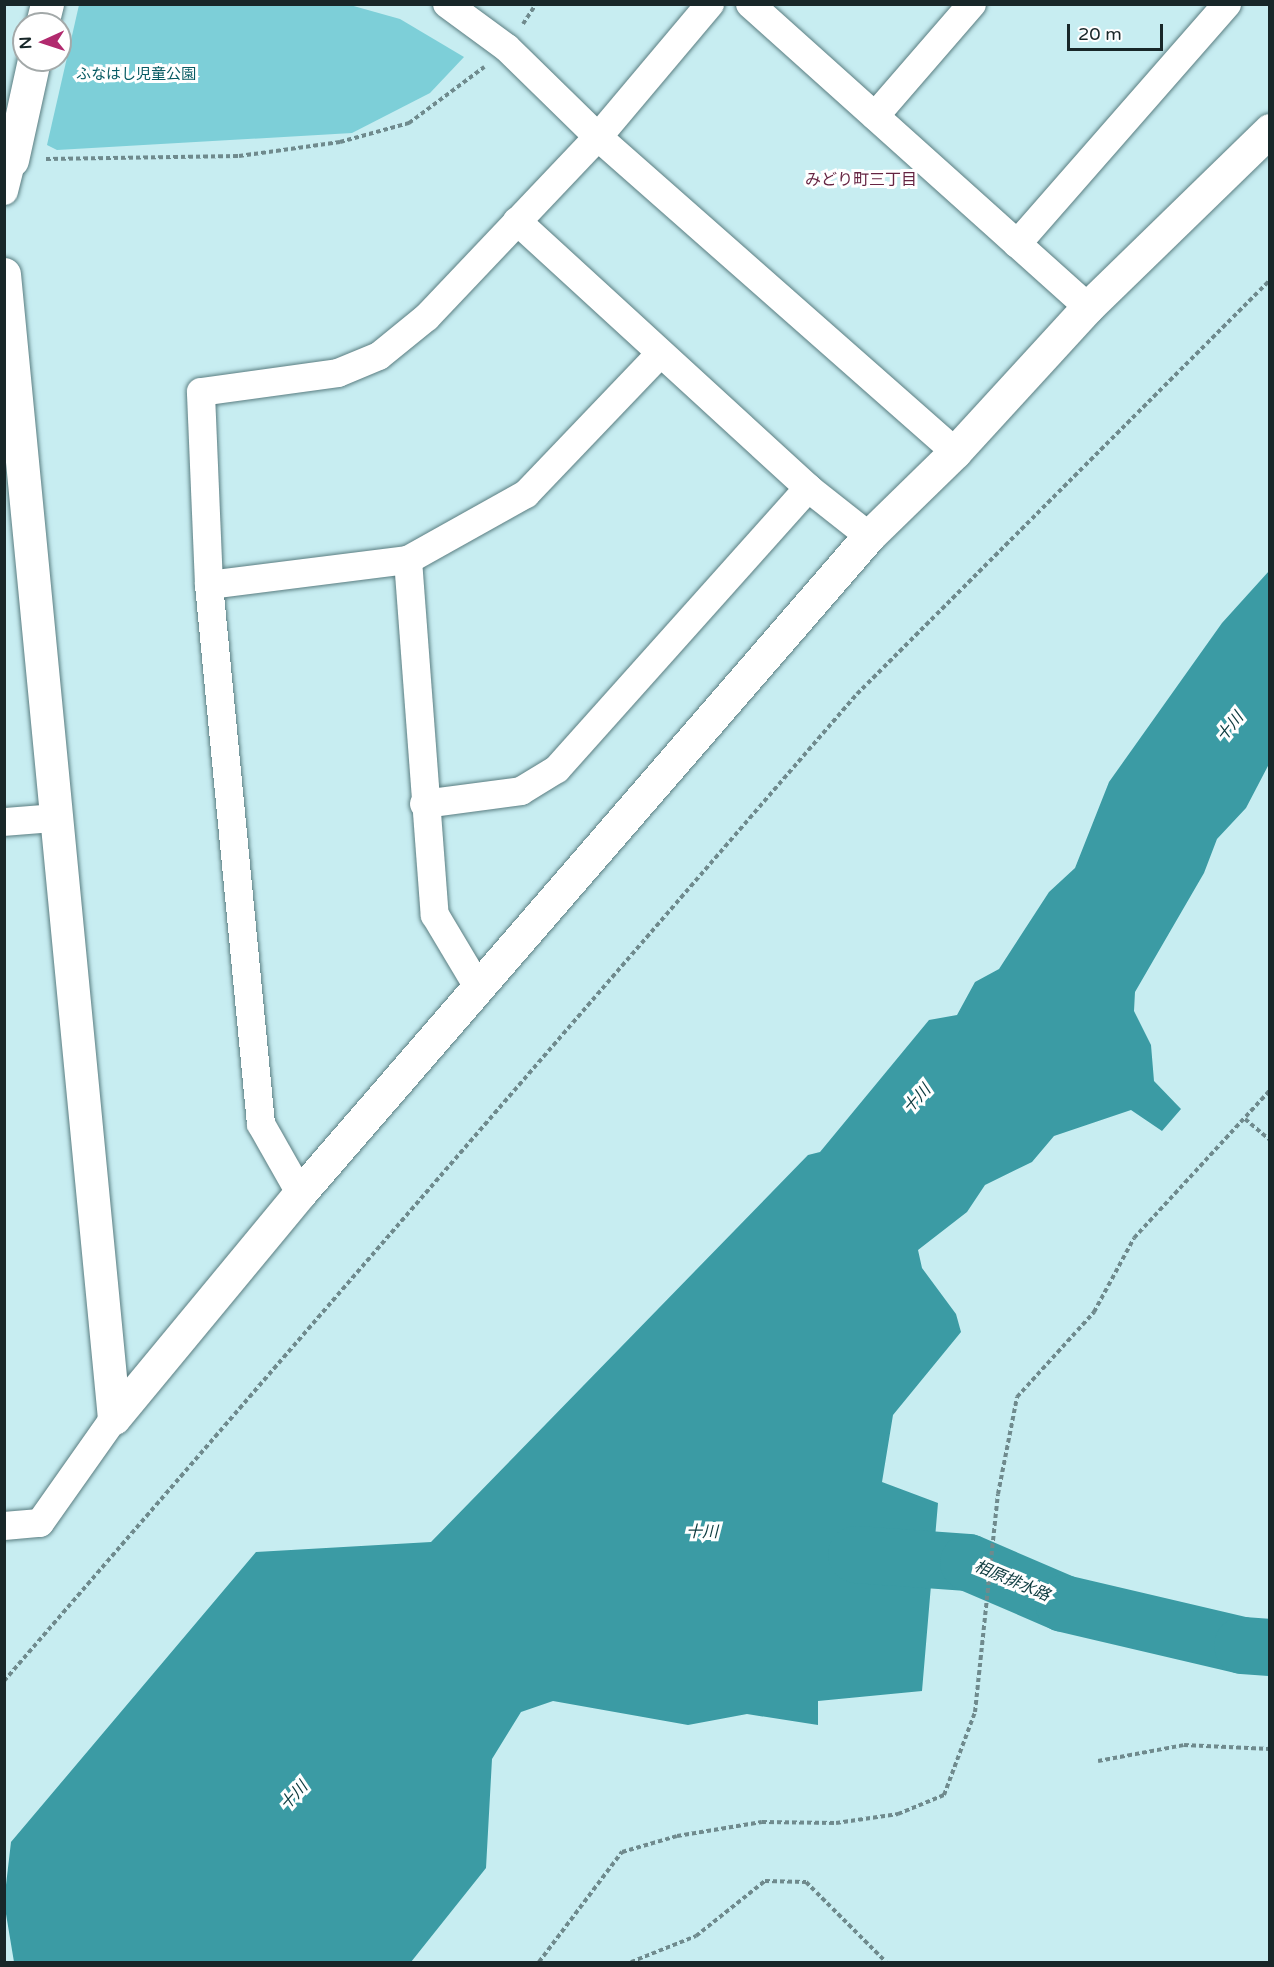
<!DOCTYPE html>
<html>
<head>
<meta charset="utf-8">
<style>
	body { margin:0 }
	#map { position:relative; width:1274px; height:1967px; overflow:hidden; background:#c7edf1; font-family:"Varela Round","Noto Sans JP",sans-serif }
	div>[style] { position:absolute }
	.green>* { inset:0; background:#7dcfd8 }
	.water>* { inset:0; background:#3b9ba4 }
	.river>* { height:57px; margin:-28.5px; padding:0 28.5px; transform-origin:28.5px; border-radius:28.5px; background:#3b9ba4 }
	.path>* { height:4px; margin-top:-2px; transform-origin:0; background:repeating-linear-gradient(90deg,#6f8a8d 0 4.5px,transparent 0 7.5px) }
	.roads { filter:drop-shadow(0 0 2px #5a7d81) drop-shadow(0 0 2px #5a7d81) }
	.minor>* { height:28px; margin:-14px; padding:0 14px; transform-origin:14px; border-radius:14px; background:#fff }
	.tertiary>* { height:33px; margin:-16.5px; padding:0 16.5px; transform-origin:16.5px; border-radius:16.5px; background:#fff }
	span { translate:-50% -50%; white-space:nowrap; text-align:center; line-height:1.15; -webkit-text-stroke:6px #fff; paint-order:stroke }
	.park-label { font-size:15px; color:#085b63 }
	.neighbourhood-label { font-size:16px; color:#652442 }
	.water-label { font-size:16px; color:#0b393d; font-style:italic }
	.frame { position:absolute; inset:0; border:6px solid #182729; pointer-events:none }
	.north { position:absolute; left:12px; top:12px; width:60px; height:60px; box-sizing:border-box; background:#fff; border:2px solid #a3a9a9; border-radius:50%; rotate:267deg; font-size:16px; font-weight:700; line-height:24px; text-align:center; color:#182729 }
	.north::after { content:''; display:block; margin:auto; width:21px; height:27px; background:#b12a6e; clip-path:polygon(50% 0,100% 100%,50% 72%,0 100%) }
	.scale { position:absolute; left:1067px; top:24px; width:96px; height:27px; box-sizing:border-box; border:3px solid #182729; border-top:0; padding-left:8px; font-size:18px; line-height:21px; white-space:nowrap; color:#182729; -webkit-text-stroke:4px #fff; paint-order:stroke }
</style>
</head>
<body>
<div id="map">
	<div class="green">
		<div style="clip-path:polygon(79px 5px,350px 5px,400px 19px,464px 57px,430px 93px,352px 133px,57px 150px,47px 145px)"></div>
	</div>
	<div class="water">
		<div style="clip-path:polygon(1269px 571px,1269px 764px,1246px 808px,1217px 839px,1204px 873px,1135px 992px,1134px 1011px,1151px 1045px,1154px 1081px,1181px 1109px,1162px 1131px,1131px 1110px,1054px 1136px,1032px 1162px,985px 1185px,967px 1212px,918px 1250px,922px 1268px,956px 1314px,961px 1332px,893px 1415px,882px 1482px,938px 1503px,922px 1691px,818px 1701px,818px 1725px,747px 1714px,688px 1725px,553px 1701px,521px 1712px,492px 1759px,486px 1868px,411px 1962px,14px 1962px,4px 1902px,11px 1842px,256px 1552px,431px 1542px,808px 1155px,820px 1152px,929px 1020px,957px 1015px,975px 982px,999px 969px,1049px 892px,1075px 868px,1109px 782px,1222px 623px)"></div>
	</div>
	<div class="river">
		<div style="left:856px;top:1554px;width:112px;rotate:4.1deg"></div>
		<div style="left:968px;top:1562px;width:103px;rotate:23.3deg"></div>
		<div style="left:1063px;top:1603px;width:184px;rotate:13.2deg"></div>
		<div style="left:1242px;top:1645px;width:28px;rotate:4deg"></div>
	</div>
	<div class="path">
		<div style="left:523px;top:24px;width:24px;rotate:-57deg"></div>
		<div style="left:46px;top:159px;width:193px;rotate:-0.9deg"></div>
		<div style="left:239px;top:156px;width:102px;rotate:-7.9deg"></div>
		<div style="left:340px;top:142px;width:72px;rotate:-15.4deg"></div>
		<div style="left:409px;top:123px;width:94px;rotate:-36.7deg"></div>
		<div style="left:1245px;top:1119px;width:33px;rotate:40deg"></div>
		<div style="left:4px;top:1681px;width:1305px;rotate:-49.17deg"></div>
		<div style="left:857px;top:694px;width:585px;rotate:-45.07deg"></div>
		<div style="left:1098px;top:1761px;width:87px;rotate:-10.5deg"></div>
		<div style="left:1184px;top:1745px;width:86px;rotate:2.7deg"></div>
		<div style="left:539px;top:1962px;width:138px;rotate:-53deg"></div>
		<div style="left:622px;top:1852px;width:57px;rotate:-16.2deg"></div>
		<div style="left:677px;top:1836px;width:86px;rotate:-9.4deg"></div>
		<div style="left:762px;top:1822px;width:74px;rotate:0.8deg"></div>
		<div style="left:836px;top:1823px;width:63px;rotate:-8.3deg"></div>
		<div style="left:898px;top:1814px;width:50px;rotate:-22.4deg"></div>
		<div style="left:944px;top:1795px;width:89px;rotate:-69.5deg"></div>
		<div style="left:975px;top:1712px;width:219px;rotate:-84deg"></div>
		<div style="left:998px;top:1494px;width:99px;rotate:-78.9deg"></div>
		<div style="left:1017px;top:1397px;width:115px;rotate:-47.8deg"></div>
		<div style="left:1094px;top:1312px;width:84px;rotate:-61.6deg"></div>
		<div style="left:1134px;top:1238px;width:201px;rotate:-47.4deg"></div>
		<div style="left:631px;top:1962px;width:70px;rotate:-21.8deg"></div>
		<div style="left:696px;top:1936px;width:88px;rotate:-38.6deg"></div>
		<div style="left:765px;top:1881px;width:41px;rotate:1.4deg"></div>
		<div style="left:806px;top:1882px;width:113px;rotate:45deg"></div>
	</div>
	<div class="roads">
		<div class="minor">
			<div style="left:447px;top:4px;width:74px;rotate:36.3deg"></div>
			<div style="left:507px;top:48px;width:127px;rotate:44.4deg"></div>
			<div style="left:598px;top:137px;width:476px;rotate:41.4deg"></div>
			<div style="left:750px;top:4px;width:454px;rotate:41.9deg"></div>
			<div style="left:875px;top:116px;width:148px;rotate:-49.1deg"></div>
			<div style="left:4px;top:191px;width:32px;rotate:-76deg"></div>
			<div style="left:517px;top:221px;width:395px;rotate:42.5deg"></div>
			<div style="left:808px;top:488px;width:78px;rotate:38.2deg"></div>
			<div style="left:1017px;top:244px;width:319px;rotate:-48.8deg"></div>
			<div style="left:408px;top:560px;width:356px;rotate:85.7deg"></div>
			<div style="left:435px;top:915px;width:84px;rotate:59.2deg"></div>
			<div style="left:209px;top:585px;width:201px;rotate:-7.2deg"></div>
			<div style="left:408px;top:560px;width:135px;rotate:-29.2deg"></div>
			<div style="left:526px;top:494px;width:192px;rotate:-46.3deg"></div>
			<div style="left:424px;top:804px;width:98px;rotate:-7.6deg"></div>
			<div style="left:521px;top:791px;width:42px;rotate:-31.4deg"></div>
			<div style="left:557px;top:769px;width:377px;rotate:-48.2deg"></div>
			<div style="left:4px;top:822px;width:51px;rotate:-4.5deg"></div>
			<div style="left:300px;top:1193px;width:79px;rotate:-119.5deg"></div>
			<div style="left:261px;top:1124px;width:542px;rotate:-95.51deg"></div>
			<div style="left:209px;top:585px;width:193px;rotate:-92.4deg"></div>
			<div style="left:201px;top:392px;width:138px;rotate:-7.9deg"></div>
			<div style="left:338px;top:373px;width:44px;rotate:-22.5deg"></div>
			<div style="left:379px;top:356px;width:62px;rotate:-39.1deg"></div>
			<div style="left:427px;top:317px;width:248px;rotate:-46.5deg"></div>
			<div style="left:598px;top:137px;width:174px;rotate:-49.9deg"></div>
			<div style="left:4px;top:1526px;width:36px;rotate:-5deg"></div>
			<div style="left:40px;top:1523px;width:128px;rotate:-54.8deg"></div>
		</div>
		<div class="tertiary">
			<div style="left:42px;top:24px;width:21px;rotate:-76deg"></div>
			<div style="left:12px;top:160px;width:102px;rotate:-77.6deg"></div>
			<div style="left:4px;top:274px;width:1149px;rotate:84.51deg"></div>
			<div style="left:114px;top:1418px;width:292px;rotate:-50.4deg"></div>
			<div style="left:300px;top:1193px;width:869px;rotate:-49.11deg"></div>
			<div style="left:869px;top:536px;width:120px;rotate:-44.3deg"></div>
			<div style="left:955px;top:452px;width:197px;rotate:-47.5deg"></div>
			<div style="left:1088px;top:307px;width:254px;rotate:-44.2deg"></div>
		</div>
	</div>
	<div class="park-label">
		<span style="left:136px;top:75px">ふなはし児童公園</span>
	</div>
	<div class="neighbourhood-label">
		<span style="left:861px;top:180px">みどり町三丁目</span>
	</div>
	<div class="water-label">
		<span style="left:1230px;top:727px;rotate:-51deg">十川</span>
		<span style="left:917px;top:1099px;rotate:-48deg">十川</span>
		<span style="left:702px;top:1532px">十川</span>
		<span style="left:1012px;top:1581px;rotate:23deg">相原排水路</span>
		<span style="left:294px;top:1796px;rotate:-48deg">十川</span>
	</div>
	<div class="frame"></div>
	<div class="north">N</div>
	<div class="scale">20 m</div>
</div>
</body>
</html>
